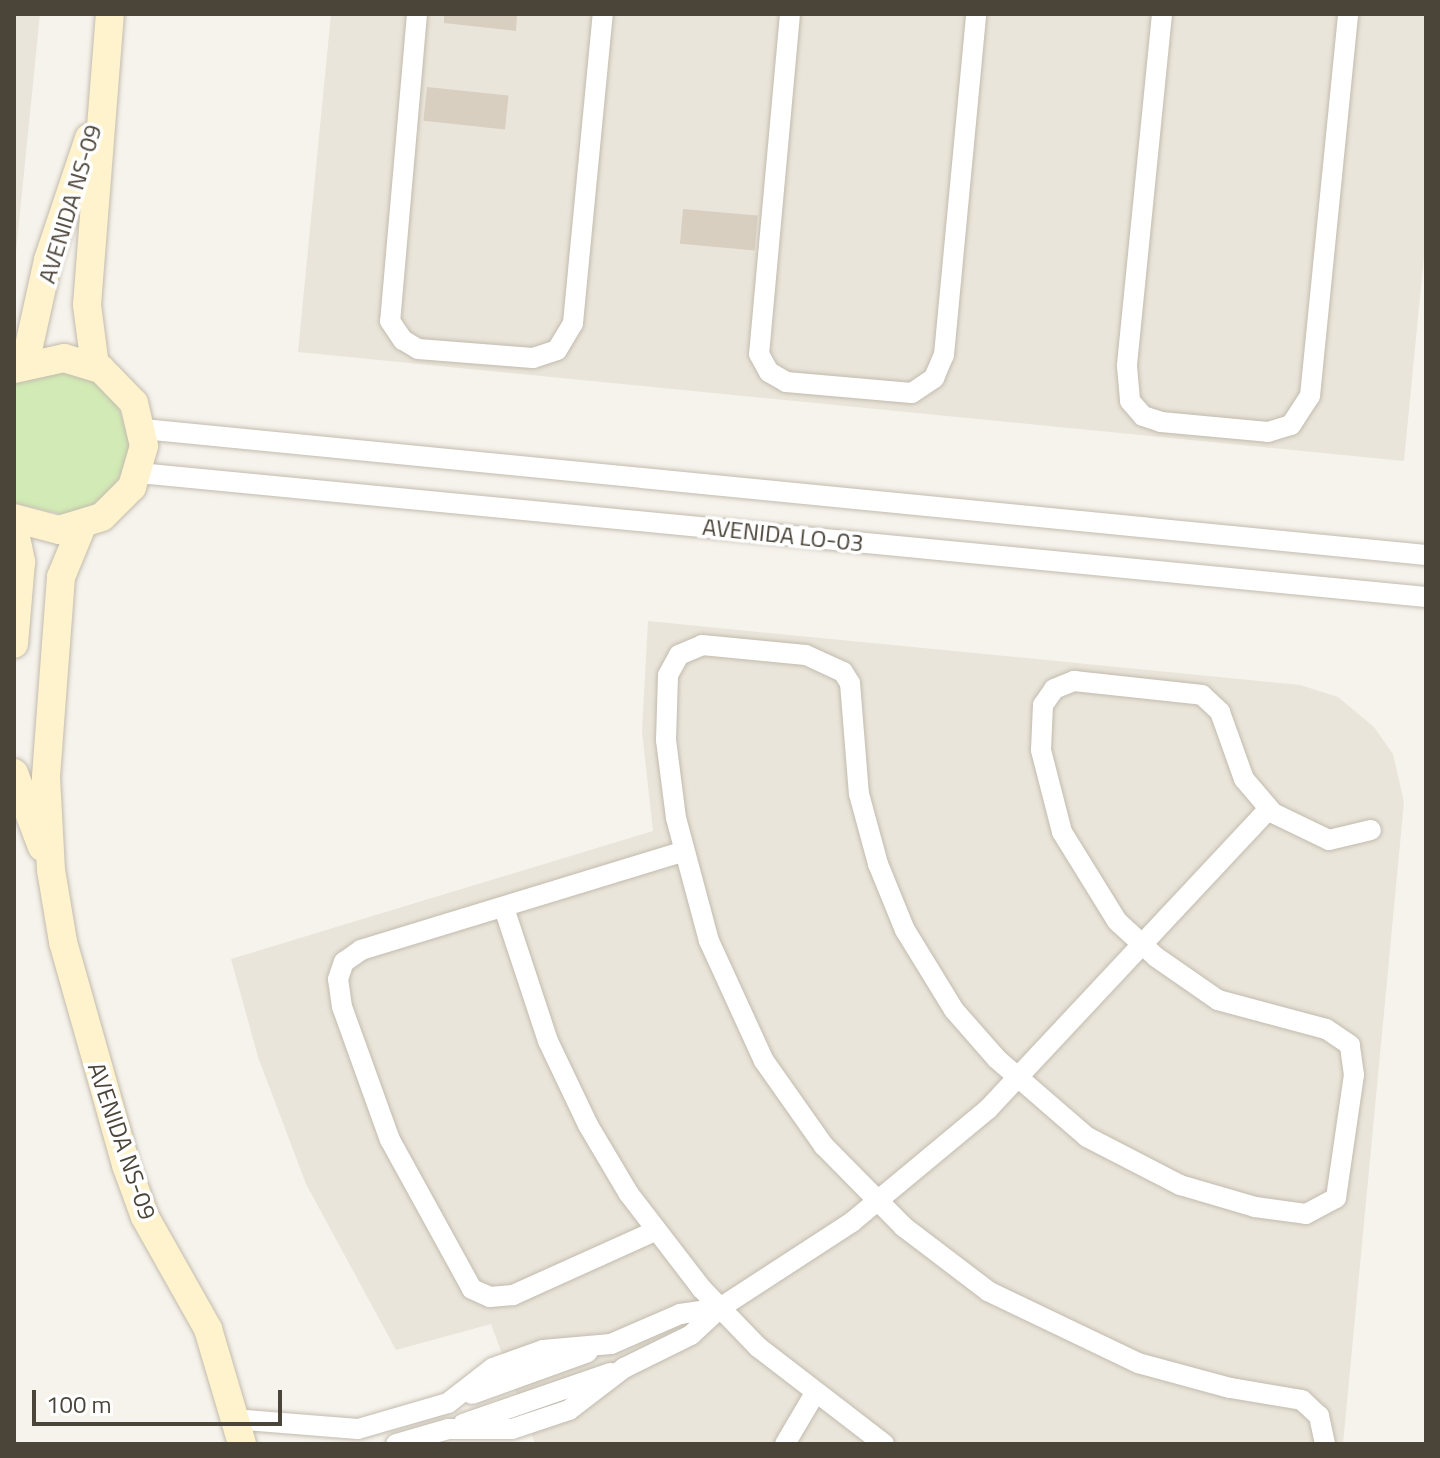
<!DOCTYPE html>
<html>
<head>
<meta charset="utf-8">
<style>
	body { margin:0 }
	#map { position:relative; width:1440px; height:1458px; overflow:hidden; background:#f6f3ec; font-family:"Titillium Web",sans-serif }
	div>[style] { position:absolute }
	.residential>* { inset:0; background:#eae5da }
	.green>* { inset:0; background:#d2eab5 }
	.building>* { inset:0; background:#d8cfc1; transform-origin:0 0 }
	.roads { filter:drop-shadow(0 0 2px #c2bbae) drop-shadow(0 0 2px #c2bbae) }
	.street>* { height:20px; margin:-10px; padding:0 10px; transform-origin:10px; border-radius:10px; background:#fff }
	.secondary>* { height:28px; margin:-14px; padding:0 14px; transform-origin:14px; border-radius:14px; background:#fff3cd }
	span { translate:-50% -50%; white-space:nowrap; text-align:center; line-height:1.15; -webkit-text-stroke:7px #fff; paint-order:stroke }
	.street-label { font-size:24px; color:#4b4439 }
	.frame { position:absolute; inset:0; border:16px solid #4b4439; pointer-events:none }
	.scale { position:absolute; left:32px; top:1390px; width:250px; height:36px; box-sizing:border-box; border:4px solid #4b4439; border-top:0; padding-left:10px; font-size:24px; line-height:28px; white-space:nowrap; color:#4b4439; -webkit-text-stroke:6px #fff; paint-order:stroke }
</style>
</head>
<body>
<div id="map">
	<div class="residential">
		<div style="clip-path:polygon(14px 14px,40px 14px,14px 272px)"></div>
		<div style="clip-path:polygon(331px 14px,1426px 14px,1426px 236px,1404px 461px,298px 352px)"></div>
		<div style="clip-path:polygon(648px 621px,1300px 685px,1338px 697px,1374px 727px,1393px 754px,1404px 802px,1343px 1444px,535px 1444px,491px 1324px,396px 1350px,306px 1184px,258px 1057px,231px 959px,653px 831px,642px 731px)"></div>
	</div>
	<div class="green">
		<div style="clip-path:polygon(52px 369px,91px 377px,116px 399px,130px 443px,125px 468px,111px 491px,90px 507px,64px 515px,14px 503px,14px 381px)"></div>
	</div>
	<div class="building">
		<div style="clip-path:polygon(444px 14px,517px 14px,516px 31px,444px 23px)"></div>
		<div style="left:427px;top:87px;width:82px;height:34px;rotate:6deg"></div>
		<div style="left:683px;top:209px;width:75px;height:35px;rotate:5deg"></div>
	</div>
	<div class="roads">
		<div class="street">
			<div style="left:417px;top:14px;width:308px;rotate:95deg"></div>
			<div style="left:390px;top:321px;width:23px;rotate:56deg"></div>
			<div style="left:403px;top:340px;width:17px;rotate:31deg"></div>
			<div style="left:418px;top:349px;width:115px;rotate:4.5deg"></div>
			<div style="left:533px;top:358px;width:25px;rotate:-18deg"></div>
			<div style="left:557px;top:350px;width:31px;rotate:-59deg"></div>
			<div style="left:573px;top:323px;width:310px;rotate:-84.5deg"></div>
			<div style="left:790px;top:14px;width:341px;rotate:95.2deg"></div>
			<div style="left:759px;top:354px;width:21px;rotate:61deg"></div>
			<div style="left:769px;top:372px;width:20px;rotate:30deg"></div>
			<div style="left:786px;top:382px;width:126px;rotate:5deg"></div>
			<div style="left:912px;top:393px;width:27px;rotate:-34deg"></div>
			<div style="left:934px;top:378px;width:25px;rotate:-67deg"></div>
			<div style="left:944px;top:355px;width:342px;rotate:-84.6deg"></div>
			<div style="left:1162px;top:14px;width:354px;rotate:95.7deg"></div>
			<div style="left:1127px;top:366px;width:35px;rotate:85deg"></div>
			<div style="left:1130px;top:401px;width:20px;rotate:49deg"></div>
			<div style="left:1143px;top:416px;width:19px;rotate:18deg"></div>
			<div style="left:1161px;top:422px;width:107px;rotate:5.3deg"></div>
			<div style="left:1268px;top:432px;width:24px;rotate:-17deg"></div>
			<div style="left:1291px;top:425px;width:35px;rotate:-57deg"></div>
			<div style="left:1310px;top:396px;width:384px;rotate:-84.3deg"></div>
			<div style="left:143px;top:429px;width:1289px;rotate:5.61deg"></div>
			<div style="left:139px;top:473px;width:1293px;rotate:5.5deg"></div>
			<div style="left:504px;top:908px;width:140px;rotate:71.7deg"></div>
			<div style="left:548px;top:1041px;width:93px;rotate:64.5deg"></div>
			<div style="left:588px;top:1125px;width:80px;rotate:59.3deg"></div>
			<div style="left:629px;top:1194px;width:120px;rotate:52.5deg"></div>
			<div style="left:702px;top:1289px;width:81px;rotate:46deg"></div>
			<div style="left:758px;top:1347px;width:159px;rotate:37.6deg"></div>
			<div style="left:655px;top:1231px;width:156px;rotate:155.7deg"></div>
			<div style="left:513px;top:1295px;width:23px;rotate:175deg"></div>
			<div style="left:490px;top:1297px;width:20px;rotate:-156deg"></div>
			<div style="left:472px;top:1289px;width:170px;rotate:-118.8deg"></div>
			<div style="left:390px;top:1140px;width:141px;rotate:-109.8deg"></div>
			<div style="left:342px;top:1007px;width:28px;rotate:-98deg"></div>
			<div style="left:338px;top:979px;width:18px;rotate:-71deg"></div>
			<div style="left:344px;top:962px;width:21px;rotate:-35deg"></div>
			<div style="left:361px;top:950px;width:336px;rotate:-17deg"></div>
			<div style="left:472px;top:1394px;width:123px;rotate:-19.9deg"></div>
			<div style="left:233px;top:1419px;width:125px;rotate:4.6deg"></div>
			<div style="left:358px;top:1429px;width:94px;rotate:-16.1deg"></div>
			<div style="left:448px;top:1403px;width:57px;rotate:-37.9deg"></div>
			<div style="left:493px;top:1368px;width:53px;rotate:-19.8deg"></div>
			<div style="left:543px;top:1350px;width:68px;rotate:-5deg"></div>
			<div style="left:611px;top:1344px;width:75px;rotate:-23.5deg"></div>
			<div style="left:680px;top:1314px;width:40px;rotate:-8.5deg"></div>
			<div style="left:463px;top:1424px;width:156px;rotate:-19.1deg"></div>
			<div style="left:396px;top:1444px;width:54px;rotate:-16.1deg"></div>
			<div style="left:448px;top:1429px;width:64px"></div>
			<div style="left:512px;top:1429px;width:60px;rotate:-18.4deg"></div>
			<div style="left:569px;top:1410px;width:69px;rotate:-37.4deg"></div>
			<div style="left:624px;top:1368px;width:75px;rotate:-26.2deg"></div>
			<div style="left:691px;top:1335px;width:40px;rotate:-43deg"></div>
			<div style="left:720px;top:1308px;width:158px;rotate:-33.1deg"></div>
			<div style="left:852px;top:1222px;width:177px;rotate:-39.7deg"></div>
			<div style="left:988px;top:1109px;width:411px;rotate:-46.9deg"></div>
			<div style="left:785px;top:1444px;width:57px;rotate:-59.4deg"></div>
			<div style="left:1325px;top:1444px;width:29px;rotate:-102deg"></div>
			<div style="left:1319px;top:1416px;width:23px;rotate:-137deg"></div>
			<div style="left:1302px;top:1400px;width:73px;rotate:-170.5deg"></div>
			<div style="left:1230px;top:1388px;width:95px;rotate:-164.8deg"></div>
			<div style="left:1138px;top:1363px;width:166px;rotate:-154.4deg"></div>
			<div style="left:988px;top:1291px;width:106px;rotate:-142.7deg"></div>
			<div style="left:904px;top:1227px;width:114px;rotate:-134.6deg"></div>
			<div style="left:824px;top:1146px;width:104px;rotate:-125.2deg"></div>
			<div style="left:764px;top:1061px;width:132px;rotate:-114.6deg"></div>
			<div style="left:709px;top:941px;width:127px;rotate:-105deg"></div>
			<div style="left:676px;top:818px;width:79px;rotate:-97.3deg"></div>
			<div style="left:666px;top:740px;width:65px;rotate:-88.2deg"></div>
			<div style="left:668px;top:675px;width:23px;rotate:-61deg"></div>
			<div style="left:679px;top:655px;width:25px;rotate:-23deg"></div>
			<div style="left:702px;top:645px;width:104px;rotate:5.5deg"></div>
			<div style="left:806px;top:655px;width:41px;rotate:24.7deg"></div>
			<div style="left:843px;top:672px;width:13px;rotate:58deg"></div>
			<div style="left:850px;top:683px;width:111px;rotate:85.4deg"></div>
			<div style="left:859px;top:794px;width:73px;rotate:74.8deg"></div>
			<div style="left:878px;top:864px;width:71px;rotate:67.8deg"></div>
			<div style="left:905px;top:930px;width:94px;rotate:58.5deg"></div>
			<div style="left:954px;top:1010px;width:65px;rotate:48.7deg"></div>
			<div style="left:997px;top:1059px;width:119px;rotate:40.9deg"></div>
			<div style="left:1087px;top:1137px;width:105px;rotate:27.3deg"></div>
			<div style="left:1180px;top:1185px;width:78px;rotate:16.3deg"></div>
			<div style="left:1255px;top:1207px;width:51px;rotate:7.8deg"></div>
			<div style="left:1306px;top:1214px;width:34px;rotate:-28deg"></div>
			<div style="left:1336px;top:1198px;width:124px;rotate:-81.7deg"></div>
			<div style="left:1354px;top:1075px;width:30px;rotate:-98deg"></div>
			<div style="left:1350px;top:1045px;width:29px;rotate:-146deg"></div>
			<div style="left:1326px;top:1029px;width:112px;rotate:-165deg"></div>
			<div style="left:1218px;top:1000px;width:75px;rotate:-145.3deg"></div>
			<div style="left:1156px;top:957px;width:53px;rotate:-137.3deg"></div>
			<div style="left:1117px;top:921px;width:105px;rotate:-121.7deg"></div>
			<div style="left:1062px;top:832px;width:85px;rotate:-104.4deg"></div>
			<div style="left:1041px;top:750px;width:45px;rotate:-87.5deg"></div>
			<div style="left:1043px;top:705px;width:19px;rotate:-55deg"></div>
			<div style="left:1054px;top:689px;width:22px;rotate:-22deg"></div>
			<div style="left:1074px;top:681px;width:129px;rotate:6.2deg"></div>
			<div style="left:1202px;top:695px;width:25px;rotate:43deg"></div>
			<div style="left:1220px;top:712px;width:71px;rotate:70.3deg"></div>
			<div style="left:1244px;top:779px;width:45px;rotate:49.5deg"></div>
			<div style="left:1273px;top:813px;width:62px;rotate:25.7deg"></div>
			<div style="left:1329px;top:840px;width:43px;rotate:-13.4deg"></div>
		</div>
		<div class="secondary">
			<div style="left:25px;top:364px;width:107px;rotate:-77.5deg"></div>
			<div style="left:48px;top:260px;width:129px;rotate:-71.4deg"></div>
			<div style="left:95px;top:366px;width:62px;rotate:-97.5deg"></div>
			<div style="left:87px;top:305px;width:292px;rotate:-85.5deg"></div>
			<div style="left:14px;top:369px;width:51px;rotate:-12.4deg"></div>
			<div style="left:64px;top:358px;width:39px;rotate:17deg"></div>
			<div style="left:101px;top:369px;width:47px;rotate:45.9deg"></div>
			<div style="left:134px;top:403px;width:44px;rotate:76.9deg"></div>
			<div style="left:144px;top:446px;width:43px;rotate:106.3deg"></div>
			<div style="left:132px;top:487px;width:42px;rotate:135deg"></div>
			<div style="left:102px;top:517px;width:45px;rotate:163.2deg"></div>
			<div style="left:59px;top:530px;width:47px;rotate:-165.1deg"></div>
			<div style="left:82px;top:526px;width:55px;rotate:112.4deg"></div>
			<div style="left:61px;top:577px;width:202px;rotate:94.3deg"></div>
			<div style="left:46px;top:778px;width:92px;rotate:86.9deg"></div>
			<div style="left:51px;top:870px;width:73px;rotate:80.5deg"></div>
			<div style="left:63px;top:942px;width:232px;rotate:74.2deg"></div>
			<div style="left:126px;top:1165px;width:55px;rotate:69.9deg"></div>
			<div style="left:145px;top:1217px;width:129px;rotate:60.6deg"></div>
			<div style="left:208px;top:1329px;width:120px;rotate:73.5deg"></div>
			<div style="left:14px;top:528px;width:35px;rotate:78deg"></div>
			<div style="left:21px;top:562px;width:82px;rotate:94.9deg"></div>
			<div style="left:14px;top:773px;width:79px;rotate:69.3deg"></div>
		</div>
	</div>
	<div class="street-label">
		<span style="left:70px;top:204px;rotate:-73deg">AVENIDA NS-09</span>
		<span style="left:783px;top:535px;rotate:6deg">AVENIDA LO-03</span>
		<span style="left:122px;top:1141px;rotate:71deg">AVENIDA NS-09</span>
	</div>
	<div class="frame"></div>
	<div class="scale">100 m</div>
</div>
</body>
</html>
